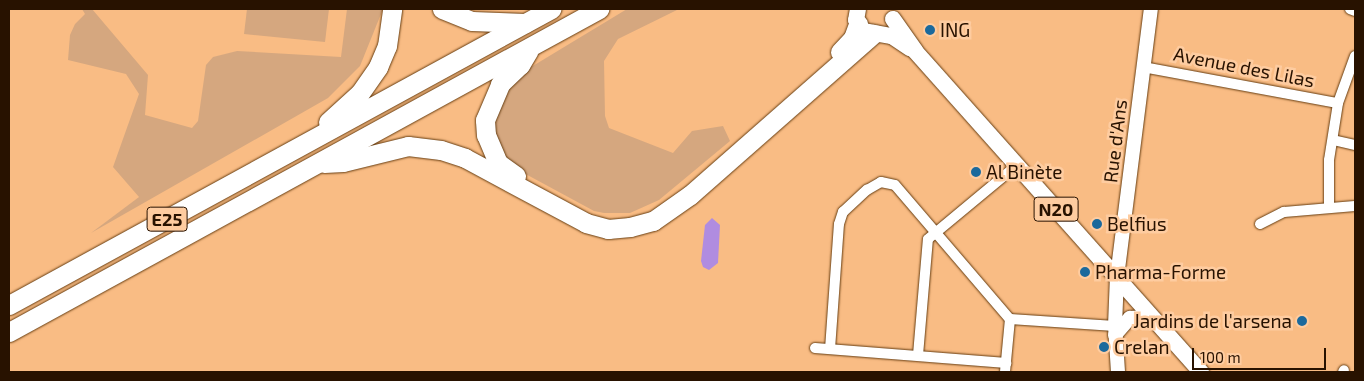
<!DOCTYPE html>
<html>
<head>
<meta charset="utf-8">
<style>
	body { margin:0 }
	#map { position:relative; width:1364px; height:381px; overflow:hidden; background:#f9bc84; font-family:"Exo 2",sans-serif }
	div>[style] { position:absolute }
	.green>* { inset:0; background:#d5a77f }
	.water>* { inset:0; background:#b08ce0 }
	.roads { filter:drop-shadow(0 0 1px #663d11) drop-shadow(0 0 1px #663d11) }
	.street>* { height:10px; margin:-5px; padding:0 5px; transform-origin:5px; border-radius:5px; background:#fff }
	.secondary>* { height:14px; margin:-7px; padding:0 7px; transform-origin:7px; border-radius:7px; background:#fff }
	.primary>* { height:16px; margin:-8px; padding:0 8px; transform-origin:8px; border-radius:8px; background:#fff }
	.highway>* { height:19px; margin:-9.5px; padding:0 9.5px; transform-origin:9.5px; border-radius:9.5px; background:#fff }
	.dots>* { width:14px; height:14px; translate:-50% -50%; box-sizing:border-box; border:2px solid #fecca0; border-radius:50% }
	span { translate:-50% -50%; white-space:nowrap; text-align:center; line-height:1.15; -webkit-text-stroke:5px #fecca0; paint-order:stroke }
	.shield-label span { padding:1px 4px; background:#fecca0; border:1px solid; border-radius:4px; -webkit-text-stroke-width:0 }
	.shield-label { font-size:18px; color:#281200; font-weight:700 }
	.poi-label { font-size:19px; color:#281200 }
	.left { translate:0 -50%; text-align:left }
	.right { translate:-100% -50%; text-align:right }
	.street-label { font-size:19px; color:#281200 }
	.frame { position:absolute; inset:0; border:10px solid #281200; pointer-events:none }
	.scale { position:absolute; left:1192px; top:348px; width:134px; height:22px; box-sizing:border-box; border:2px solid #281200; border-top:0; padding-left:6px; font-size:15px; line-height:18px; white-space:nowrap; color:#281200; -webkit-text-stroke:4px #fecca0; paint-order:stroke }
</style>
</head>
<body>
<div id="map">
	<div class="green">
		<div style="clip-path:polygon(82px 9px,92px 9px,148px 75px,145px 115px,192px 128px,198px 121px,206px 65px,213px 57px,237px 51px,341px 57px,347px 9px,383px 9px,360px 66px,328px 98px,91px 233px,139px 197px,113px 167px,139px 94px,126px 74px,68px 60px,70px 35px,75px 24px,85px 14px)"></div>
		<div style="clip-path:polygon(247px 9px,329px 9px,325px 42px,244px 34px)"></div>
		<div style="clip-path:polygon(627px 9px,679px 9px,618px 39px,604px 61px,605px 116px,609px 128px,673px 153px,692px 131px,723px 126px,730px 141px,659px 200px,630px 213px,604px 213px,594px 211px,505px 163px,492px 132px,503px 84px)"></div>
	</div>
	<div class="water">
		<div style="clip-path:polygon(712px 218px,720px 225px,718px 263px,709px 270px,703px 267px,701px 261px,705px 225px)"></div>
	</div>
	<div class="roads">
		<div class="street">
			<div style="left:1350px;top:9px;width:5px;rotate:22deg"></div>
			<div style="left:1143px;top:67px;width:198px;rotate:10.5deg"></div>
			<div style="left:1333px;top:140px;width:23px;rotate:13deg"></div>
			<div style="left:1329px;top:208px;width:48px;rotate:-90deg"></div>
			<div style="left:1329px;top:160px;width:58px;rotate:-81deg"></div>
			<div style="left:1338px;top:103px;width:50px;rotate:-70.1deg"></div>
			<div style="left:1260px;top:224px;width:27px;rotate:-27deg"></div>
			<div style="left:1284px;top:212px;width:71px;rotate:-4.8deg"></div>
			<div style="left:1010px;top:319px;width:105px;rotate:3.8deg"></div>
			<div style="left:815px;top:348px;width:192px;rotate:4.5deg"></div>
			<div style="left:830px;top:349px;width:125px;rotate:-85.9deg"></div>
			<div style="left:839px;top:224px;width:13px;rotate:-72deg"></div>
			<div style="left:843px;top:212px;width:33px;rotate:-43deg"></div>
			<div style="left:867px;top:190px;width:16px;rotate:-30deg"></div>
			<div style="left:881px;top:182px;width:14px;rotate:12deg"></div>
			<div style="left:895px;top:185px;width:177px;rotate:49.4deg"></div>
			<div style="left:1010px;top:319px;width:53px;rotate:95.4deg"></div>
			<div style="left:918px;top:355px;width:116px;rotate:-85.1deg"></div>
			<div style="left:928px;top:239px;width:116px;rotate:-39.7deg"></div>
			<div style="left:1343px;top:372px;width:2px;rotate:-63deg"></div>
		</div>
		<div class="secondary">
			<div style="left:1115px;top:335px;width:23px;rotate:-49deg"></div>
			<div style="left:1130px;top:318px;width:22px;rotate:-3deg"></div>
			<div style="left:1118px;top:372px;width:46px;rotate:-93.7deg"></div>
			<div style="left:1115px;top:326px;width:49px;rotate:-87.7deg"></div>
			<div style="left:1117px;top:277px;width:270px;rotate:-82.8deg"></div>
		</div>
		<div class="primary">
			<div style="left:858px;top:9px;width:11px;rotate:100deg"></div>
			<div style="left:856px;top:20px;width:13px;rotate:58deg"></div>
			<div style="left:863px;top:31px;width:29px;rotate:10deg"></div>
			<div style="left:892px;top:36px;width:22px;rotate:34deg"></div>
			<div style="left:893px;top:19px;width:39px;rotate:55deg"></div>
			<div style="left:915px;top:51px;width:430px;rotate:48.3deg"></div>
		</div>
		<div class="highway">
			<div style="left:442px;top:9px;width:32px;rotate:22deg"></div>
			<div style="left:472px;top:21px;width:53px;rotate:2.2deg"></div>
			<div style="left:840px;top:52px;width:19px;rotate:-47deg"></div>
			<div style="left:853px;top:38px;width:15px;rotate:-70deg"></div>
			<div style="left:328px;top:122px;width:43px;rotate:-42.2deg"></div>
			<div style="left:360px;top:93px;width:32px;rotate:-55deg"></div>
			<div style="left:378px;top:67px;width:23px;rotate:-67deg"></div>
			<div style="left:387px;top:46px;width:37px;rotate:-82deg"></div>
			<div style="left:324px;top:163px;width:19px;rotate:-3deg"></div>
			<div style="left:343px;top:162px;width:67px;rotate:-13.8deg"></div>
			<div style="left:408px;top:146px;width:33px;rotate:7deg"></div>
			<div style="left:441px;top:150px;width:25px;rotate:18deg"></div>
			<div style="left:465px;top:158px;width:137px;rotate:28.2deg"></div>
			<div style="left:586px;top:223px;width:23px;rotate:15deg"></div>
			<div style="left:608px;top:229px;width:22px;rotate:-5deg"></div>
			<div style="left:630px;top:227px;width:24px;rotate:-15deg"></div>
			<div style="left:653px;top:221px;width:45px;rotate:-35.1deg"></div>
			<div style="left:690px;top:195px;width:244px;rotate:-41.3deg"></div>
			<div style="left:516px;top:176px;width:22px;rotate:-144deg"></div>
			<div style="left:498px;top:163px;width:30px;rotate:-113deg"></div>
			<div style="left:486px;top:135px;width:15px;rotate:-94deg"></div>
			<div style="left:485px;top:120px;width:39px;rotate:-67deg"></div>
			<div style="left:500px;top:84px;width:28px;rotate:-44deg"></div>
			<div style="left:520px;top:65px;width:17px;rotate:-59deg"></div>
			<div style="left:9px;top:305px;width:618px;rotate:-28.64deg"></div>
			<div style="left:9px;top:332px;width:673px;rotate:-28.7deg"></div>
		</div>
	</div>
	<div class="dots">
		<div style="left:930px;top:30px;background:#1b699c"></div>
		<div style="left:976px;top:172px;background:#1b699c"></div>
		<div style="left:1097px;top:224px;background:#1b699c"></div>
		<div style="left:1085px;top:272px;background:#1b699c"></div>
		<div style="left:1302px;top:321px;background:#1b699c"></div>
		<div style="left:1104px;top:347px;background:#1b699c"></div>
	</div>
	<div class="shield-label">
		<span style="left:1056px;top:209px">N20</span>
		<span style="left:167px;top:219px">E25</span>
	</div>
	<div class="poi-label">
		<span class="left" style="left:940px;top:30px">ING</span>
		<span class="left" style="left:986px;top:172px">Al Binète</span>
		<span class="left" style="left:1107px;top:224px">Belfius</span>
		<span class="left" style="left:1095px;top:272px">Pharma-Forme</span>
		<span class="right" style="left:1292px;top:321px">Jardins de l'arsena</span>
		<span class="left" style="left:1114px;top:347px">Crelan</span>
	</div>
	<div class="street-label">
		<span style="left:1244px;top:67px;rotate:11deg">Avenue des Lilas</span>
		<span style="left:1115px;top:141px;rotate:-83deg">Rue d'Ans</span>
	</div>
	<div class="frame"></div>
	<div class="scale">100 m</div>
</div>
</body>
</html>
